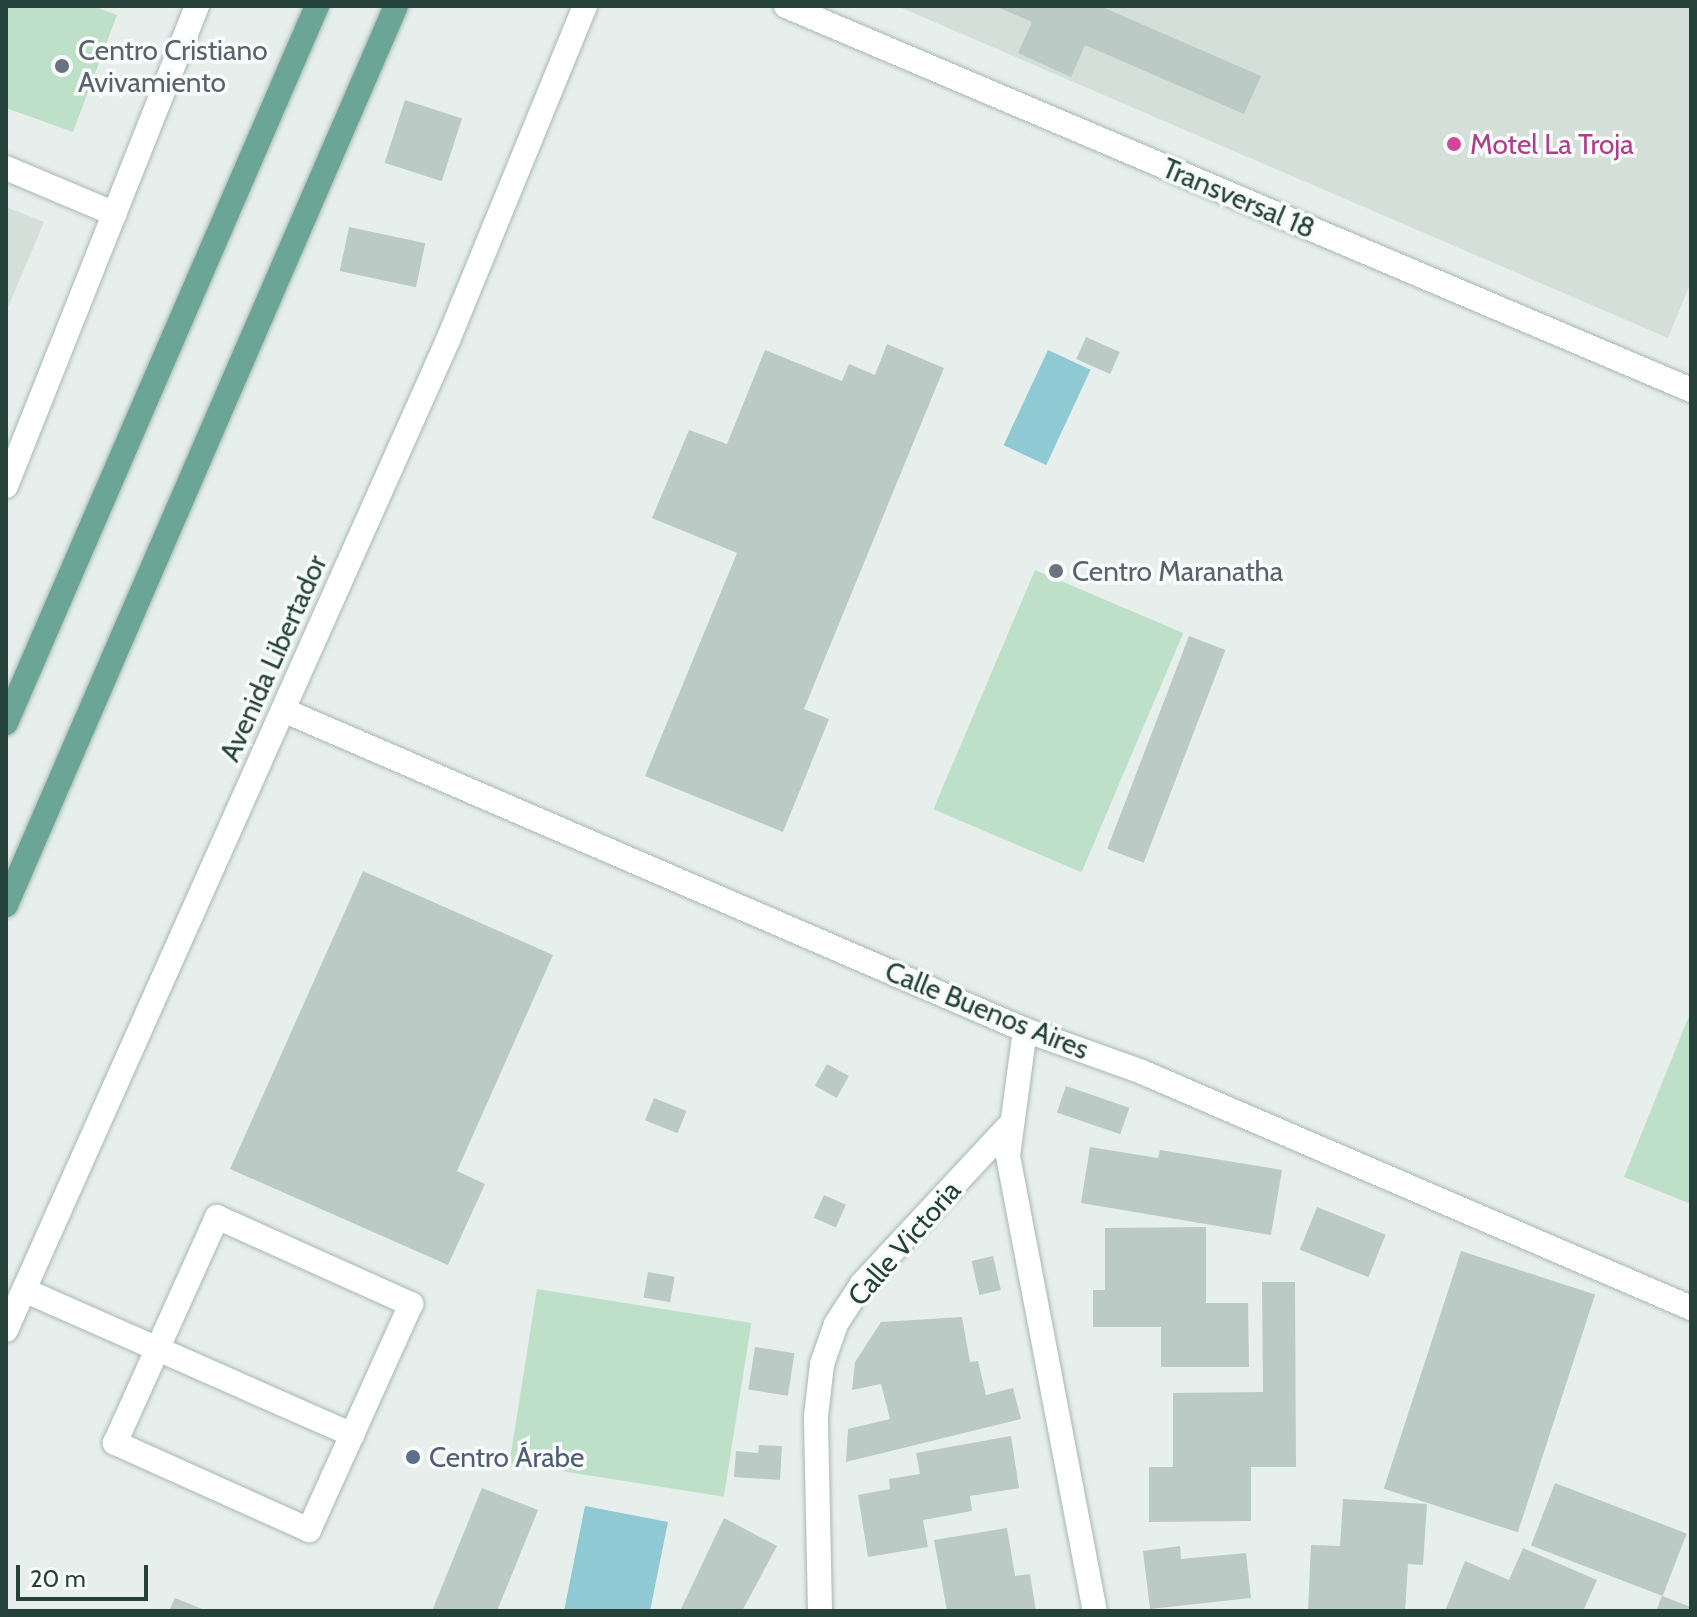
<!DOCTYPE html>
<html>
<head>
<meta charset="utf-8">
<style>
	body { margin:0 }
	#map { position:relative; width:1697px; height:1617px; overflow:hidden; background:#e6efeb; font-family:Cabin,sans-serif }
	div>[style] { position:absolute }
	.built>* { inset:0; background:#d4dfda }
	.green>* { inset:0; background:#bfe0c8; transform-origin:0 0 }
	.water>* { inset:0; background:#8ec9d4; transform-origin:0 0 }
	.building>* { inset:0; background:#bbcac4; transform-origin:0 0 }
	.roads { filter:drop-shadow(0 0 2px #a8b8b2) drop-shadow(0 0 2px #a8b8b2) }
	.minor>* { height:24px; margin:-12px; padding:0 12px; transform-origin:12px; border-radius:12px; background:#fff }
	.major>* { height:24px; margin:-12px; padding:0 12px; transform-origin:12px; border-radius:12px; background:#6aa596 }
	.dots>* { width:22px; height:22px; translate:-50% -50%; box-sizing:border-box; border:4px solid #f7fbf9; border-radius:50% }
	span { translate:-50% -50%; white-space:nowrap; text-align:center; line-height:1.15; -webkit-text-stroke:7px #f7fbf9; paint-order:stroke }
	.worship-label { font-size:28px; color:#5b616d }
	.left { translate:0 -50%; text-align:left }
	.hotel-label { font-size:28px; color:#b23c85 }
	.street-label { font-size:28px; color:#24423a }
	.service-label { font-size:28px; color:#4e5e75 }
	.frame { position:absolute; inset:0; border:8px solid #24423a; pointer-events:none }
	.scale { position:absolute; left:16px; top:1565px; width:132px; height:36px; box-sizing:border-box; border:4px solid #24423a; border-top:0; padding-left:10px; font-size:24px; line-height:28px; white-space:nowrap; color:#24423a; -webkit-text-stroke:6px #f7fbf9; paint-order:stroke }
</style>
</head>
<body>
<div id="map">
	<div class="built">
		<div style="clip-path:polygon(897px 6px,1691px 6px,1691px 282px,1668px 338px)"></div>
		<div style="clip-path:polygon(6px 207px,44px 222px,6px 312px)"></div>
	</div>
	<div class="green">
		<div style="clip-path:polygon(6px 6px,93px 6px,117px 15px,73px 132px,6px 108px)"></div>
		<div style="left:1035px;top:570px;width:161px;height:260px;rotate:23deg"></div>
		<div style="clip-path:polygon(1691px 1011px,1691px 1204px,1624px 1177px)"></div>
		<div style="left:537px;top:1289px;width:217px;height:176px;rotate:9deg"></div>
	</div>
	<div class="water">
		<div style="left:1048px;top:350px;width:47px;height:105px;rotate:25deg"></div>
		<div style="clip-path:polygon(585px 1506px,668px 1522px,650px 1611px,564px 1611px)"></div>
	</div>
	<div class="building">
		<div style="clip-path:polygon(995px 6px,1100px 6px,1261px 76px,1244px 114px,1085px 45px,1071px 77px,1018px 53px,1032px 22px)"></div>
		<div style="left:405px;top:100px;width:60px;height:66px;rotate:18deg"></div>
		<div style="left:349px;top:227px;width:78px;height:45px;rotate:12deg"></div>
		<div style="left:1086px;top:337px;width:37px;height:24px;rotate:24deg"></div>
		<div style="clip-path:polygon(887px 344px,944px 368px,804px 709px,829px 719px,783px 832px,645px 776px,737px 553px,652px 518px,689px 430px,727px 444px,765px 350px,842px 381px,849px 364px,875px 375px)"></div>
		<div style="left:1189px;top:636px;width:39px;height:228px;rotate:21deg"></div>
		<div style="clip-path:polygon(363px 871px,553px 955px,457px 1171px,485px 1184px,448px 1265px,230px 1169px)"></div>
		<div style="left:827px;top:1064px;width:25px;height:25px;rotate:29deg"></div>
		<div style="left:1066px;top:1086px;width:67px;height:28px;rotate:19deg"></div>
		<div style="left:654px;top:1098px;width:35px;height:24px;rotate:22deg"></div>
		<div style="clip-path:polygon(1090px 1147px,1158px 1158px,1160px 1150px,1282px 1170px,1271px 1235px,1081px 1203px)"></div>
		<div style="left:824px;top:1195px;width:24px;height:25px;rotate:24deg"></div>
		<div style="left:1317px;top:1207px;width:74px;height:46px;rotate:22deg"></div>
		<div style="clip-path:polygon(1206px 1227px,1206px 1303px,1248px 1303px,1249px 1367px,1161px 1367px,1161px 1327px,1093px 1327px,1093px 1290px,1105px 1290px,1105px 1228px)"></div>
		<div style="left:1461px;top:1251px;width:141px;height:250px;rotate:18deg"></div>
		<div style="left:993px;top:1256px;width:35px;height:22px;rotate:77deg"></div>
		<div style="left:648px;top:1272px;width:27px;height:26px;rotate:10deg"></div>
		<div style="clip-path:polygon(1262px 1282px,1295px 1282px,1296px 1467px,1251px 1467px,1251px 1521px,1149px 1522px,1149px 1467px,1173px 1467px,1173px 1393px,1263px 1392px)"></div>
		<div style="clip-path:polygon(962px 1317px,970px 1362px,978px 1361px,986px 1395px,1013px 1388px,1021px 1419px,846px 1462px,848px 1429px,890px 1419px,881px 1384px,852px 1390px,855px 1362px,881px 1322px)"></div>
		<div style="left:755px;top:1347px;width:40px;height:43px;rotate:9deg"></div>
		<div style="clip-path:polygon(1011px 1436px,1019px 1488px,970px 1496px,972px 1511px,923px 1520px,928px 1547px,868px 1557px,858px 1495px,890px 1489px,889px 1479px,920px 1474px,916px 1453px)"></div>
		<div style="clip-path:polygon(759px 1445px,782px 1446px,780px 1480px,734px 1477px,736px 1451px,758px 1453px)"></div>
		<div style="left:1555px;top:1483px;width:141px;height:67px;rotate:21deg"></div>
		<div style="clip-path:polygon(482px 1488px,538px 1510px,497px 1611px,432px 1611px)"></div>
		<div style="clip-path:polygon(1343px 1499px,1427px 1504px,1423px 1565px,1408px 1564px,1405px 1611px,1308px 1610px,1311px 1545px,1340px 1546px)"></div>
		<div style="clip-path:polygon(724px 1518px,777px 1546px,742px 1611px,680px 1611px)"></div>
		<div style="clip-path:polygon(1007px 1528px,1015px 1576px,1030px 1574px,1036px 1611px,947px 1611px,934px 1540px)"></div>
		<div style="clip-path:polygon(1180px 1546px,1181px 1559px,1246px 1553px,1251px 1598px,1150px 1609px,1143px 1551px)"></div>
		<div style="clip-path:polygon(1523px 1548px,1597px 1580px,1583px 1611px,1445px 1611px,1465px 1561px,1509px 1580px)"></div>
		<div style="clip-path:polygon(1662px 1596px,1691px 1607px,1691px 1611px,1656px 1611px)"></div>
		<div style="clip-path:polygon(175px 1598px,207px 1611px,169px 1611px)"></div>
	</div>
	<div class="roads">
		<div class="minor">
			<div style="left:786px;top:6px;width:983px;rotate:22.99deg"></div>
			<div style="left:6px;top:168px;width:118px;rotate:22.9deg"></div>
			<div style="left:6px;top:486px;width:517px;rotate:-68.3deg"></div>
			<div style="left:283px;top:710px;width:808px;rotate:23.33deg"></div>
			<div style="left:1025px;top:1030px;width:124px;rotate:19.7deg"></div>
			<div style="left:1142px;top:1072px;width:598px;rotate:23.26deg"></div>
			<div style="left:1025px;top:1030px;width:127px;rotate:97.7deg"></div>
			<div style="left:1008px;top:1156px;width:463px;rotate:79.2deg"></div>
			<div style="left:217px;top:1217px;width:213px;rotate:24.2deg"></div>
			<div style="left:411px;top:1304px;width:248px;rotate:114.3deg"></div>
			<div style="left:309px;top:1530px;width:213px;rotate:-155.8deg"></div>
			<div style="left:115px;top:1443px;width:248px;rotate:-65.7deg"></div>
			<div style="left:24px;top:1290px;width:359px;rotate:23.8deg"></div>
			<div style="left:6px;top:1330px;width:1084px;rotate:-65.94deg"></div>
			<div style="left:448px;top:340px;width:361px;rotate:-67.7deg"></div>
			<div style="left:820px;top:1611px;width:195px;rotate:-91.2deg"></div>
			<div style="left:816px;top:1416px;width:52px;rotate:-83.4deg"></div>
			<div style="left:822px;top:1364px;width:42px;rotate:-70.7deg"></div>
			<div style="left:836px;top:1324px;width:48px;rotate:-57deg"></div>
			<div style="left:862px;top:1284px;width:214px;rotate:-47.1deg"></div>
		</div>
		<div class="major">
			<div style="left:6px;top:723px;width:782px;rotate:-66.55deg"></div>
			<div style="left:6px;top:905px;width:980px;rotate:-66.55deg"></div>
		</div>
	</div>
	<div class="dots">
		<div style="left:62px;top:66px;background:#6b7280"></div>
		<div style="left:1454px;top:144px;background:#d1479c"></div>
		<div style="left:1056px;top:571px;background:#6b7280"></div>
		<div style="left:413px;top:1457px;background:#5c6f8a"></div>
	</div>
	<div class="worship-label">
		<span class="left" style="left:78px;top:66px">Centro Cristiano<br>Avivamiento</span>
		<span class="left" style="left:1072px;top:571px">Centro Maranatha</span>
	</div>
	<div class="hotel-label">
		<span class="left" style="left:1470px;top:144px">Motel La Troja</span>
	</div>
	<div class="street-label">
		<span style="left:1239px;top:198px;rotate:23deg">Transversal 18</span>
		<span style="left:273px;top:658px;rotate:-66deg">Avenida Libertador</span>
		<span style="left:987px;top:1010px;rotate:22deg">Calle Buenos Aires</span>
		<span style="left:904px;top:1243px;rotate:-49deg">Calle Victoria</span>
	</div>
	<div class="service-label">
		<span class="left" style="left:429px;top:1457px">Centro Árabe</span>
	</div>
	<div class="frame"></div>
	<div class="scale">20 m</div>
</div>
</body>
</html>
